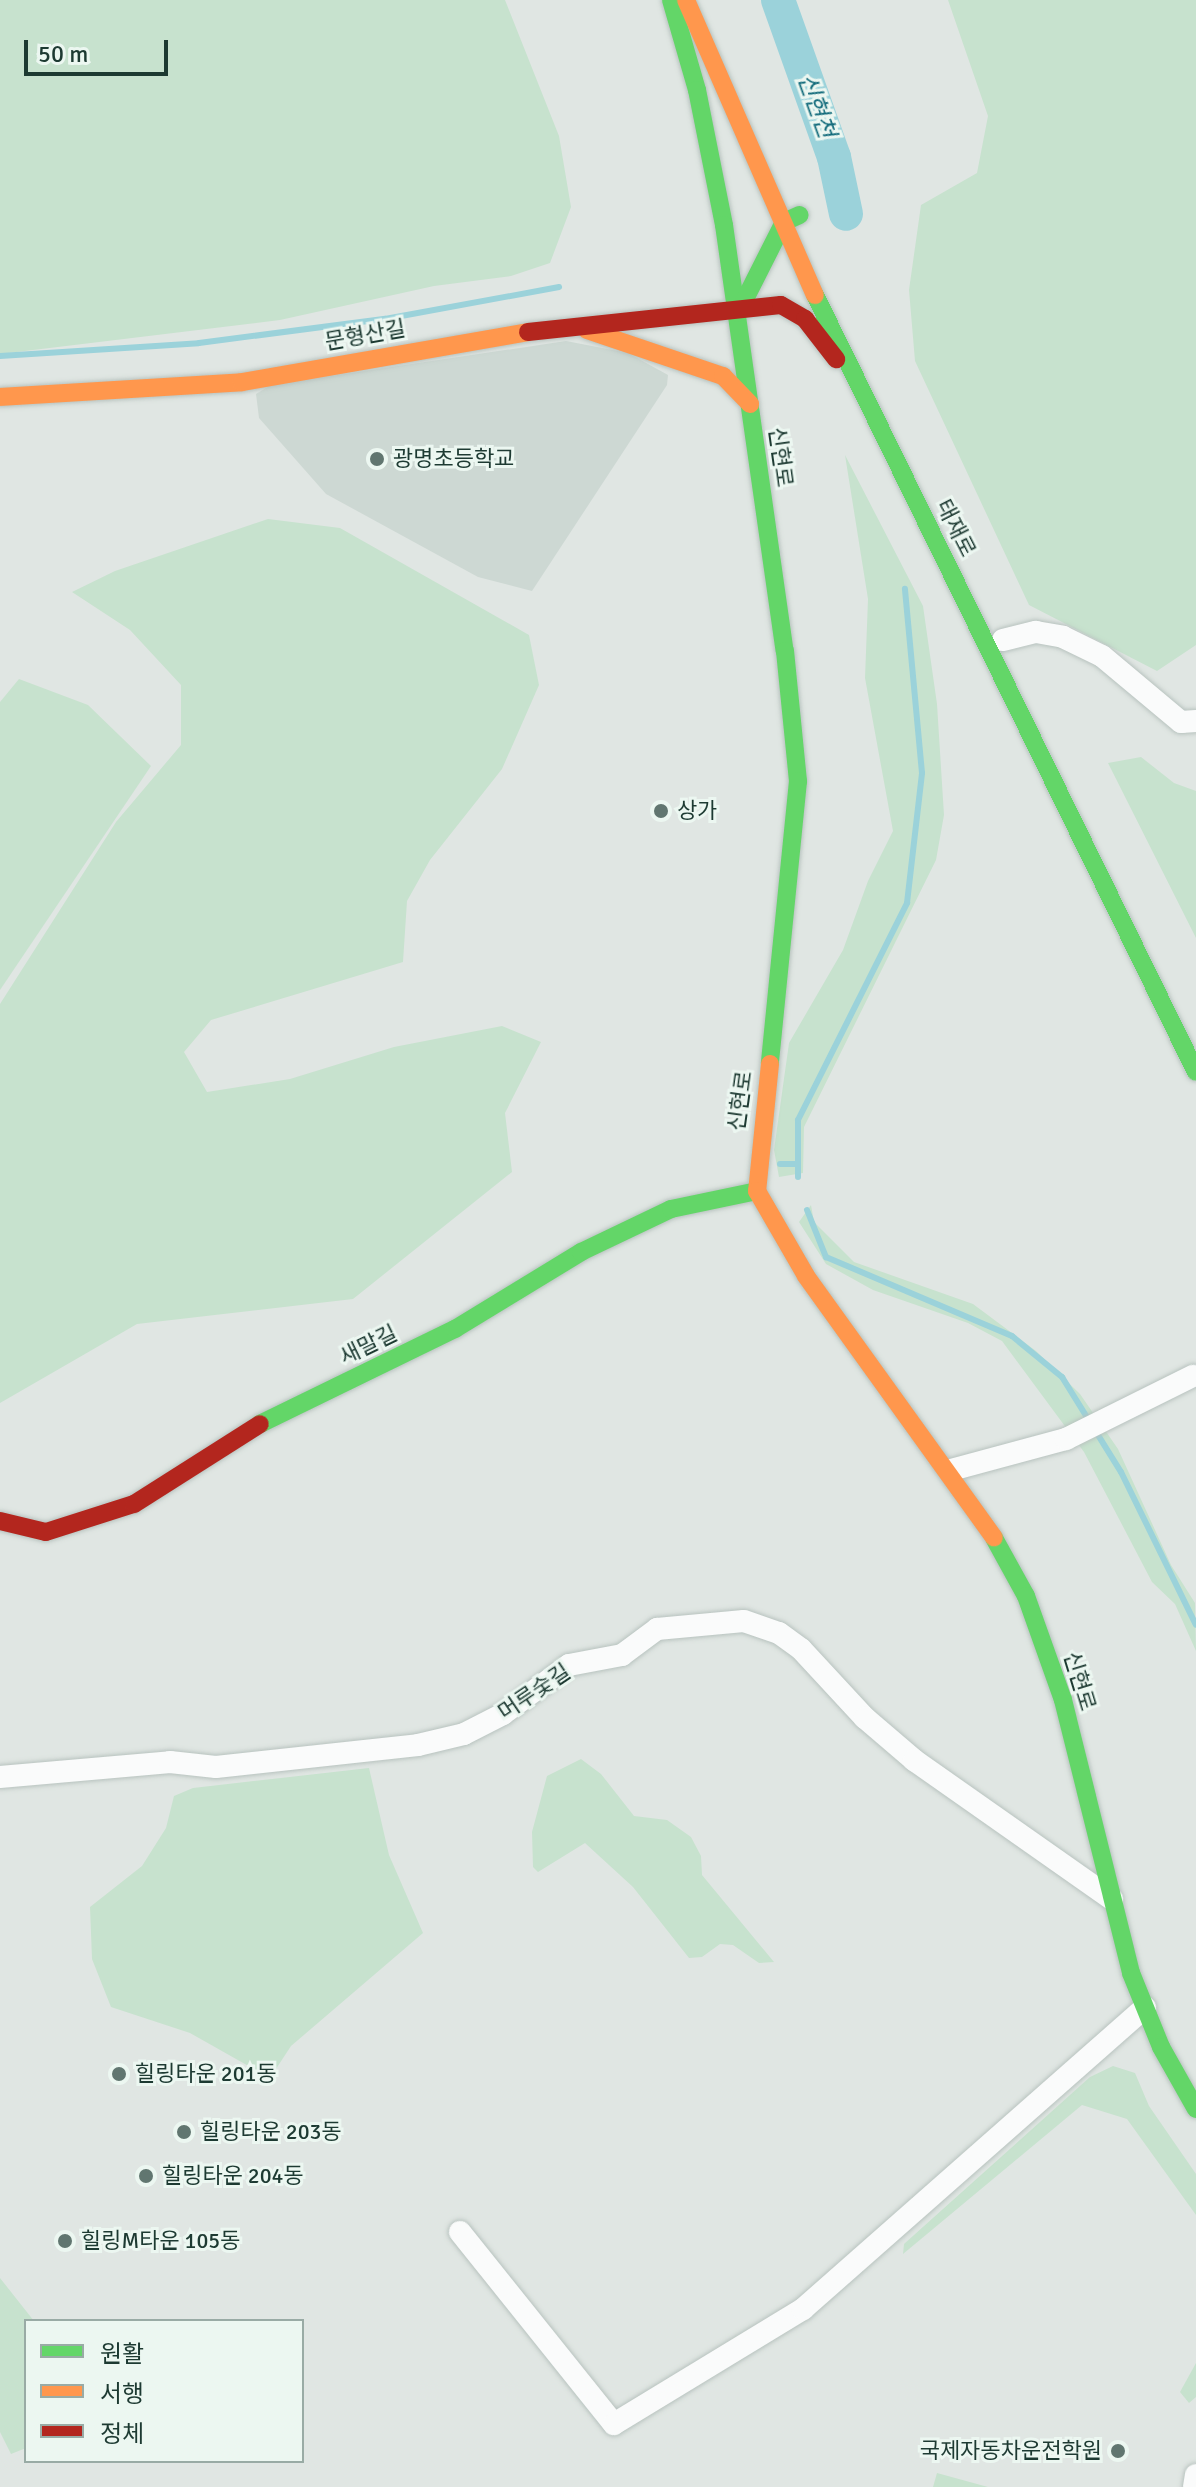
<!DOCTYPE html>
<html>
<head>
<meta charset="utf-8">
<style>
	body { margin:0 }
	#map { position:relative; width:1196px; height:2487px; overflow:hidden; background:#e0e6e3; font-family:Signika,"Noto Sans KR",sans-serif }
	div>[style] { position:absolute }
	.built>* { inset:0; background:#cdd8d3 }
	.green>* { inset:0; background:#c7e2ce }
	.stream>* { height:6px; margin:-3px; padding:0 3px; transform-origin:3px; border-radius:3px; background:#9bd2da }
	.river>* { height:34px; margin:-17px; padding:0 17px; transform-origin:17px; border-radius:17px; background:#9bd2da }
	.roads { filter:drop-shadow(0 0 2px #b8c3bf) drop-shadow(0 0 2px #b8c3bf) }
	.street>* { height:22px; margin:-11px; padding:0 11px; transform-origin:11px; border-radius:11px; background:#fafbfb }
	.fast>* { height:18px; margin:-9px; padding:0 9px; transform-origin:9px; border-radius:9px; background:#63d668 }
	.slow>* { height:18px; margin:-9px; padding:0 9px; transform-origin:9px; border-radius:9px; background:#ff974d }
	.jam>* { height:18px; margin:-9px; padding:0 9px; transform-origin:9px; border-radius:9px; background:#b3261e }
	.dots>* { width:22px; height:22px; translate:-50% -50%; box-sizing:border-box; border:4px solid #ecf7f1; border-radius:50% }
	span { translate:-50% -50%; white-space:nowrap; text-align:center; line-height:1.15; -webkit-text-stroke:6px #ecf7f1; paint-order:stroke }
	.street-label { font-size:22px; color:#1d3a32 }
	.poi-label { font-size:22px; color:#1d3a32 }
	.left { translate:0 -50%; text-align:left }
	.right { translate:-100% -50%; text-align:right }
	.water-label { font-size:24px; color:#126b7b; font-style:italic }
	.legend { position:absolute; left:24px; top:2319px; width:280px; height:144px; box-sizing:border-box; background:#ecf7f1; border:2px solid #99aba5; margin:0; padding:10px 14px; list-style:none; font-size:24px; color:#1d3a32 }
	.legend li { display:flex; align-items:center; gap:16px; height:40px }
	.legend b { width:40px; border:2px solid #99aba5 }
	.scale { position:absolute; left:24px; top:40px; width:144px; height:36px; box-sizing:border-box; border:4px solid #1d3a32; border-top:0; padding-left:10px; font-size:24px; line-height:28px; white-space:nowrap; color:#1d3a32; -webkit-text-stroke:6px #ecf7f1; paint-order:stroke }
</style>
</head>
<body>
<div id="map">
	<div class="built">
		<div style="clip-path:polygon(566px 341px,628px 353px,668px 375px,667px 385px,532px 591px,478px 577px,326px 494px,259px 418px,256px 394px,271px 385px)"></div>
	</div>
	<div class="green">
		<div style="clip-path:polygon(0 0,505px 0,559px 136px,571px 207px,550px 263px,511px 276px,434px 286px,280px 320px,0 354px)"></div>
		<div style="clip-path:polygon(948px 0,1196px 0,1196px 645px,1157px 671px,1029px 605px,915px 361px,909px 290px,921px 205px,977px 173px,988px 116px)"></div>
		<div style="clip-path:polygon(845px 455px,923px 606px,937px 704px,944px 815px,936px 860px,804px 1127px,803px 1173px,779px 1177px,774px 1150px,789px 1043px,843px 950px,868px 881px,893px 831px,865px 678px,868px 599px)"></div>
		<div style="clip-path:polygon(268px 519px,340px 528px,529px 635px,539px 685px,502px 769px,430px 860px,407px 901px,403px 962px,211px 1020px,184px 1052px,207px 1092px,290px 1079px,394px 1047px,502px 1026px,541px 1042px,505px 1113px,512px 1172px,353px 1299px,137px 1324px,0 1403px,0 1004px,116px 822px,181px 745px,181px 685px,130px 630px,72px 592px,115px 571px)"></div>
		<div style="clip-path:polygon(19px 679px,88px 705px,151px 766px,0 990px,0 702px)"></div>
		<div style="clip-path:polygon(1141px 757px,1174px 783px,1196px 791px,1196px 938px,1108px 763px)"></div>
		<div style="clip-path:polygon(811px 1205px,814px 1222px,854px 1262px,973px 1304px,1036px 1351px,1080px 1394px,1118px 1449px,1171px 1565px,1195px 1603px,1196px 1651px,1175px 1604px,1152px 1582px,1084px 1452px,1002px 1341px,968px 1323px,873px 1290px,826px 1264px,799px 1222px)"></div>
		<div style="clip-path:polygon(581px 1759px,601px 1774px,634px 1816px,667px 1820px,691px 1837px,701px 1856px,702px 1875px,774px 1962px,759px 1963px,733px 1945px,720px 1944px,702px 1957px,689px 1958px,633px 1887px,585px 1843px,538px 1872px,533px 1867px,532px 1832px,547px 1776px)"></div>
		<div style="clip-path:polygon(369px 1768px,389px 1855px,423px 1933px,291px 2046px,270px 2078px,190px 2033px,111px 2007px,92px 1959px,90px 1907px,142px 1866px,166px 1828px,174px 1796px,193px 1788px)"></div>
		<div style="clip-path:polygon(1113px 2066px,1135px 2073px,1149px 2106px,1196px 2174px,1196px 2215px,1127px 2119px,1082px 2105px,903px 2254px,904px 2244px,1090px 2077px)"></div>
		<div style="clip-path:polygon(0 2278px,34px 2321px,26px 2321px,26px 2448px,11px 2454px,0 2432px)"></div>
		<div style="clip-path:polygon(1196px 2363px,1196px 2397px,1189px 2403px,1180px 2392px)"></div>
		<div style="clip-path:polygon(937px 2473px,988px 2487px,933px 2487px)"></div>
	</div>
	<div class="stream">
		<div style="left:0;top:356px;width:199px;rotate:-3.7deg"></div>
		<div style="left:199px;top:343px;width:188px;rotate:-7.4deg"></div>
		<div style="left:385px;top:319px;width:177px;rotate:-10.4deg"></div>
		<div style="left:780px;top:1164px;width:15px"></div>
		<div style="left:798px;top:1177px;width:57px;rotate:-90deg"></div>
		<div style="left:798px;top:1120px;width:243px;rotate:-63.3deg"></div>
		<div style="left:907px;top:903px;width:131px;rotate:-83.4deg"></div>
		<div style="left:922px;top:773px;width:185px;rotate:-95.3deg"></div>
		<div style="left:807px;top:1210px;width:51px;rotate:68deg"></div>
		<div style="left:826px;top:1257px;width:202px;rotate:23deg"></div>
		<div style="left:1012px;top:1336px;width:65px;rotate:39.4deg"></div>
		<div style="left:1062px;top:1377px;width:112px;rotate:58.2deg"></div>
		<div style="left:1121px;top:1472px;width:170px;rotate:63.9deg"></div>
	</div>
	<div class="river">
		<div style="left:778px;top:0;width:167px;rotate:70.4deg"></div>
		<div style="left:834px;top:157px;width:58px;rotate:78.1deg"></div>
	</div>
	<div class="roads">
		<div class="street">
			<div style="left:1003px;top:640px;width:34px;rotate:-14deg"></div>
			<div style="left:1036px;top:632px;width:27px;rotate:10deg"></div>
			<div style="left:1063px;top:637px;width:43px;rotate:26deg"></div>
			<div style="left:1102px;top:656px;width:103px;rotate:39.9deg"></div>
			<div style="left:1181px;top:722px;width:15px;rotate:-4deg"></div>
			<div style="left:951px;top:1470px;width:119px;rotate:-15.1deg"></div>
			<div style="left:1066px;top:1439px;width:142px;rotate:-26.4deg"></div>
			<div style="left:0;top:1777px;width:171px;rotate:-5deg"></div>
			<div style="left:170px;top:1762px;width:46px;rotate:6.2deg"></div>
			<div style="left:216px;top:1767px;width:203px;rotate:-6.2deg"></div>
			<div style="left:418px;top:1745px;width:47px;rotate:-13.4deg"></div>
			<div style="left:464px;top:1734px;width:44px;rotate:-27.1deg"></div>
			<div style="left:503px;top:1714px;width:82px;rotate:-36.6deg"></div>
			<div style="left:569px;top:1665px;width:54px;rotate:-10.7deg"></div>
			<div style="left:622px;top:1655px;width:44px;rotate:-36.6deg"></div>
			<div style="left:657px;top:1629px;width:87px;rotate:-5.3deg"></div>
			<div style="left:744px;top:1621px;width:37px;rotate:19deg"></div>
			<div style="left:779px;top:1633px;width:27px;rotate:36deg"></div>
			<div style="left:801px;top:1649px;width:94px;rotate:47.2deg"></div>
			<div style="left:865px;top:1718px;width:65px;rotate:40.6deg"></div>
			<div style="left:914px;top:1760px;width:242px;rotate:35.1deg"></div>
			<div style="left:460px;top:2232px;width:246px;rotate:51.3deg"></div>
			<div style="left:614px;top:2424px;width:221px;rotate:-31.3deg"></div>
			<div style="left:803px;top:2309px;width:456px;rotate:-41.4deg"></div>
			<div style="left:1194px;top:2487px;width:12px;rotate:-81deg"></div>
		</div>
		<div class="fast">
			<div style="left:671px;top:0;width:94px;rotate:73.9deg"></div>
			<div style="left:697px;top:90px;width:138px;rotate:78.7deg"></div>
			<div style="left:724px;top:225px;width:430px;rotate:81.9deg"></div>
			<div style="left:785px;top:651px;width:131px;rotate:84.3deg"></div>
			<div style="left:798px;top:781px;width:284px;rotate:95.7deg"></div>
			<div style="left:815px;top:295px;width:865px;rotate:63.88deg"></div>
			<div style="left:738px;top:313px;width:102px;rotate:-63.2deg"></div>
			<div style="left:784px;top:222px;width:17px;rotate:-24deg"></div>
			<div style="left:260px;top:1424px;width:217px;rotate:-26deg"></div>
			<div style="left:455px;top:1329px;width:148px;rotate:-31.4deg"></div>
			<div style="left:581px;top:1252px;width:100px;rotate:-25.5deg"></div>
			<div style="left:671px;top:1209px;width:88px;rotate:-11.8deg"></div>
			<div style="left:994px;top:1538px;width:66px;rotate:61.1deg"></div>
			<div style="left:1026px;top:1596px;width:110px;rotate:70.4deg"></div>
			<div style="left:1063px;top:1700px;width:281px;rotate:76deg"></div>
			<div style="left:1131px;top:1973px;width:80px;rotate:67.9deg"></div>
			<div style="left:1161px;top:2047px;width:71px;rotate:60.6deg"></div>
		</div>
		<div class="slow">
			<div style="left:686px;top:0;width:322px;rotate:66.4deg"></div>
			<div style="left:587px;top:330px;width:144px;rotate:18.7deg"></div>
			<div style="left:723px;top:376px;width:39px;rotate:46deg"></div>
			<div style="left:0;top:397px;width:242px;rotate:-3.5deg"></div>
			<div style="left:242px;top:382px;width:290px;rotate:-9.9deg"></div>
			<div style="left:770px;top:1064px;width:128px;rotate:95.8deg"></div>
			<div style="left:757px;top:1191px;width:98px;rotate:60deg"></div>
			<div style="left:806px;top:1276px;width:322px;rotate:54.3deg"></div>
		</div>
		<div class="jam">
			<div style="left:528px;top:332px;width:254px;rotate:-6.1deg"></div>
			<div style="left:781px;top:305px;width:28px;rotate:30deg"></div>
			<div style="left:805px;top:319px;width:51px;rotate:52.2deg"></div>
			<div style="left:0;top:1521px;width:47px;rotate:13.4deg"></div>
			<div style="left:46px;top:1532px;width:92px;rotate:-17.7deg"></div>
			<div style="left:134px;top:1504px;width:149px;rotate:-32.4deg"></div>
		</div>
	</div>
	<div class="dots">
		<div style="left:377px;top:459px;background:#617670"></div>
		<div style="left:661px;top:811px;background:#617670"></div>
		<div style="left:119px;top:2074px;background:#617670"></div>
		<div style="left:184px;top:2132px;background:#617670"></div>
		<div style="left:146px;top:2176px;background:#617670"></div>
		<div style="left:65px;top:2241px;background:#617670"></div>
		<div style="left:1118px;top:2451px;background:#617670"></div>
	</div>
	<div class="street-label">
		<span style="left:365px;top:335px;rotate:-10deg">문형산길</span>
		<span style="left:781px;top:457px;rotate:82deg">신현로</span>
		<span style="left:956px;top:528px;rotate:63deg">태재로</span>
		<span style="left:740px;top:1101px;rotate:-82deg">신현로</span>
		<span style="left:368px;top:1345px;rotate:-26deg">새말길</span>
		<span style="left:1080px;top:1681px;rotate:73deg">신현로</span>
		<span style="left:534px;top:1692px;rotate:-34deg">머루숯길</span>
	</div>
	<div class="poi-label">
		<span class="left" style="left:393px;top:459px">광명초등학교</span>
		<span class="left" style="left:677px;top:811px">상가</span>
		<span class="left" style="left:135px;top:2074px">힐링타운 201동</span>
		<span class="left" style="left:200px;top:2132px">힐링타운 203동</span>
		<span class="left" style="left:162px;top:2176px">힐링타운 204동</span>
		<span class="left" style="left:81px;top:2241px">힐링M타운 105동</span>
		<span class="right" style="left:1102px;top:2451px">국제자동차운전학원</span>
	</div>
	<div class="water-label">
		<span style="left:816px;top:106px;rotate:70deg">신현천</span>
	</div>
	<ul class="legend">
	<li><b style="height:10px;background:#63d668"></b>원활</li>
	<li><b style="height:10px;background:#ff974d"></b>서행</li>
	<li><b style="height:10px;background:#b3261e"></b>정체</li>
	</ul>
	<div class="scale">50 m</div>
</div>
</body>
</html>
